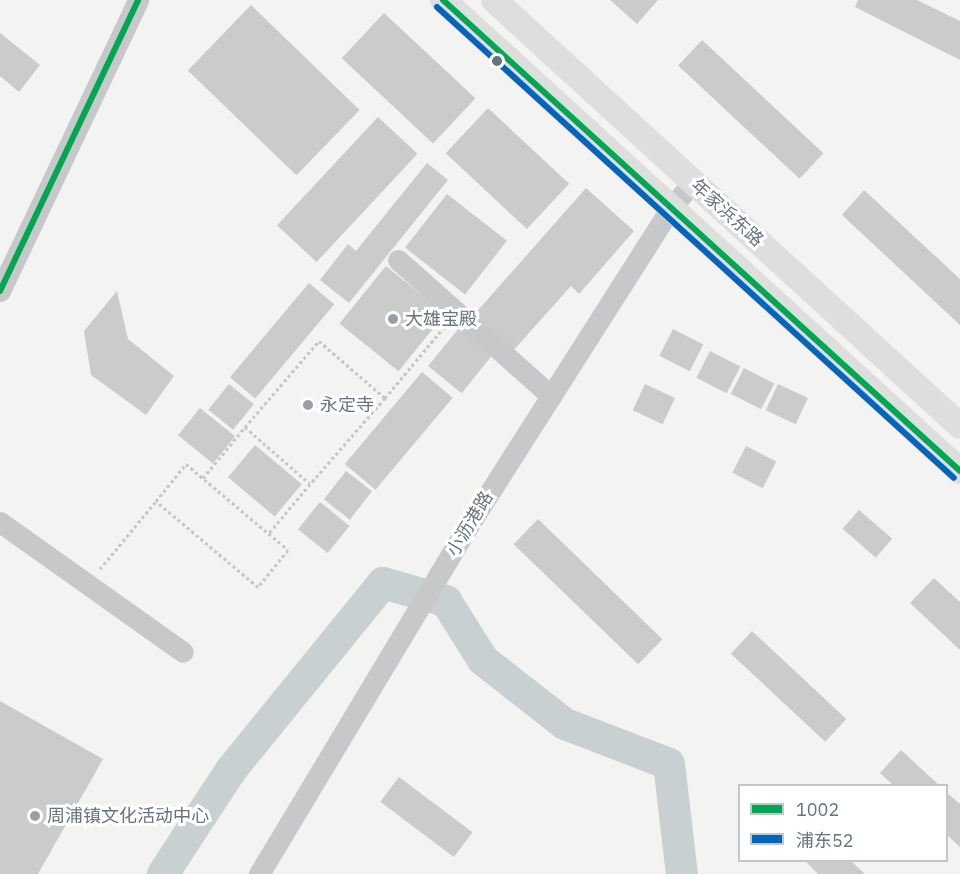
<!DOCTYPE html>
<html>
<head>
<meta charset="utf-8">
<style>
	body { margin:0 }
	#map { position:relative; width:960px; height:874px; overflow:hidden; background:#f3f3f1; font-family:"IBM Plex Sans","Noto Sans SC",sans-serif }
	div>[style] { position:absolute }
	.river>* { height:32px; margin:-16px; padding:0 16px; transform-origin:16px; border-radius:16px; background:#c8d0d2 }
	.building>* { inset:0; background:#cacbcb; transform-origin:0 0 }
	.path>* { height:3px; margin-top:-1.5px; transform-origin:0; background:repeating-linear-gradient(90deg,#c5c6c6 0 3px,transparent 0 6px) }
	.minor>* { height:21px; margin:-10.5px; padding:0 10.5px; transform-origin:10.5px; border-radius:10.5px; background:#c7c8c9 }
	.major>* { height:26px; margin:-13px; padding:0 13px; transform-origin:13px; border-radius:13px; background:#dddedd }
	.bus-1>* { height:6px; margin:-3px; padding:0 3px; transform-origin:3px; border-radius:3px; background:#00a651 }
	.bus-2>* { height:6px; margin:-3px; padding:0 3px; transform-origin:3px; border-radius:3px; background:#0065bd }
	.dots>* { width:16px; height:16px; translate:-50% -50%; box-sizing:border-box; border:3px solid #fff; border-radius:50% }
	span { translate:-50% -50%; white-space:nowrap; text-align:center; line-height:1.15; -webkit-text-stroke:6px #fff; paint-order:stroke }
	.street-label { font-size:18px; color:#66747e }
	.poi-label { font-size:18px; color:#66747e }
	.left { translate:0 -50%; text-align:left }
	.legend { position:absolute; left:738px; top:784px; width:210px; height:78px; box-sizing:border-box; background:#fff; border:2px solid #c2c7cb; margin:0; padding:8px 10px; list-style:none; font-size:18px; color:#66747e }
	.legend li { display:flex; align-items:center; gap:12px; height:30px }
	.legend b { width:30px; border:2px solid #c2c7cb }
</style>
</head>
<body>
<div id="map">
	<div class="river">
		<div style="left:163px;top:874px;width:124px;rotate:-56.8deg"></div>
		<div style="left:231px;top:770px;width:241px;rotate:-50.9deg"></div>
		<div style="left:383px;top:583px;width:66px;rotate:15.9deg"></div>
		<div style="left:446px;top:601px;width:70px;rotate:57.9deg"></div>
		<div style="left:483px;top:660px;width:104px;rotate:38deg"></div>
		<div style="left:565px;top:724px;width:111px;rotate:21deg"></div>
		<div style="left:669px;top:764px;width:111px;rotate:83.3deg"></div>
	</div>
	<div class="building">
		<div style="clip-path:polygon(610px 0,658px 0,637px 24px)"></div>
		<div style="clip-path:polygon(858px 0,917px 0,960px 21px,960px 60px,855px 7px)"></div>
		<div style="left:251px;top:5px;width:151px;height:91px;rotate:44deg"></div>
		<div style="left:384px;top:13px;width:125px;height:62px;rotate:43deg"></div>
		<div style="clip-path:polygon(0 33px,40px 65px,19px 92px,0 76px)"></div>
		<div style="left:702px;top:40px;width:166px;height:35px;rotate:43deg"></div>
		<div style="left:488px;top:108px;width:111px;height:62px;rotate:43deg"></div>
		<div style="left:378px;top:117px;width:54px;height:148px;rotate:43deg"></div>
		<div style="clip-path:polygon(427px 163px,448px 180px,349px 303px,320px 280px,348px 244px,356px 251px)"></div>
		<div style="clip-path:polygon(586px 188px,634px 231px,579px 294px,571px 286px,512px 352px,472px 317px)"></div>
		<div style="clip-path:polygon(864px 190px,960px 279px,960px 325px,842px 215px)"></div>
		<div style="left:447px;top:194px;width:76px;height:68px;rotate:38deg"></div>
		<div style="left:386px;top:266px;width:76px;height:74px;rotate:39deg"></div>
		<div style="left:309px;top:283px;width:33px;height:123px;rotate:40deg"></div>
		<div style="clip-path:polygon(117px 291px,128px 339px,174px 376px,146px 415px,91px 375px,84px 331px)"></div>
		<div style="left:459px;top:328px;width:43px;height:49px;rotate:39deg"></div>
		<div style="left:673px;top:329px;width:34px;height:30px;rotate:27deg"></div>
		<div style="left:710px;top:351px;width:34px;height:30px;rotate:27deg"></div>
		<div style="left:744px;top:368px;width:34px;height:29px;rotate:27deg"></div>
		<div style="left:422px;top:372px;width:40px;height:120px;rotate:40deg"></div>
		<div style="left:229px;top:384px;width:32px;height:33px;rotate:39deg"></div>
		<div style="left:645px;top:384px;width:33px;height:29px;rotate:25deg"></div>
		<div style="left:778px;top:384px;width:33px;height:29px;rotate:25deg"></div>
		<div style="left:200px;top:408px;width:45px;height:35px;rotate:39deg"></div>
		<div style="left:255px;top:445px;width:61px;height:42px;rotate:40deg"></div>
		<div style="left:746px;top:446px;width:34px;height:30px;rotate:27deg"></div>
		<div style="left:346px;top:471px;width:33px;height:36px;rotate:38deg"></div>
		<div style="left:320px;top:502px;width:38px;height:35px;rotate:39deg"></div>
		<div style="left:859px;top:510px;width:44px;height:25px;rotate:41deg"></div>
		<div style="left:538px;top:519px;width:173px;height:35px;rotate:44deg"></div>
		<div style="clip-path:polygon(934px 578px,960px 602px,960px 650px,910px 603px)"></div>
		<div style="left:752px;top:631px;width:129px;height:31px;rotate:43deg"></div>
		<div style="clip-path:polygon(0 701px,103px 759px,38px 874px,0 874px)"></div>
		<div style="clip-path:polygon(901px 750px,940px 786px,894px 786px,880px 773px)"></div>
		<div style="left:399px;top:777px;width:92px;height:31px;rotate:37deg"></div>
		<div style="clip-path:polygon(946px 792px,960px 804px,960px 847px,946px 834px)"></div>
		<div style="clip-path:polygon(804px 860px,850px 860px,865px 874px,818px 874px)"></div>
	</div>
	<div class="path">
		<div style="left:385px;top:398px;width:94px;rotate:-50.2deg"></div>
		<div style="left:245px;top:427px;width:113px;rotate:-49.3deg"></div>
		<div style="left:319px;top:341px;width:87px;rotate:40.8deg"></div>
		<div style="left:385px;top:398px;width:114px;rotate:131.1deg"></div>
		<div style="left:203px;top:478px;width:66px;rotate:-50.5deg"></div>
		<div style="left:245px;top:427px;width:86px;rotate:41.2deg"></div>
		<div style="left:310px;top:484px;width:64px;rotate:129.9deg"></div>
		<div style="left:100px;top:569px;width:88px;rotate:-50.5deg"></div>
		<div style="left:156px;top:501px;width:48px;rotate:-51deg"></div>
		<div style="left:186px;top:464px;width:133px;rotate:40.1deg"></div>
		<div style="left:288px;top:550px;width:48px;rotate:129deg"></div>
		<div style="left:258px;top:587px;width:133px;rotate:-139.9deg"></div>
	</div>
	<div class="minor">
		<div style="left:398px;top:260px;width:205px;rotate:41.6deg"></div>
		<div style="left:0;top:291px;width:322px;rotate:-64.6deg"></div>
		<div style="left:0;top:522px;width:224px;rotate:35.4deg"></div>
		<div style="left:259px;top:874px;width:413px;rotate:-59deg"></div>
		<div style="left:472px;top:520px;width:370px;rotate:-57.5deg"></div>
		<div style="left:671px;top:208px;width:34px;rotate:-50deg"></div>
	</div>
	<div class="major">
		<div style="left:443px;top:0;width:699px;rotate:42.33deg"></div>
		<div style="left:494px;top:0;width:631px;rotate:42.43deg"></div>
	</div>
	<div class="bus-1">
		<div style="left:443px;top:0;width:699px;rotate:42.33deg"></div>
		<div style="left:0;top:291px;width:322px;rotate:-64.6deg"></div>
	</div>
	<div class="bus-2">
		<div style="left:437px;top:7px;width:699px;rotate:42.33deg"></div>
	</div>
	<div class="dots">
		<div style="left:497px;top:61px;background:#66747e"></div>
		<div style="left:393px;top:319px;background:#97a0a6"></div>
		<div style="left:308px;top:405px;background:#97a0a6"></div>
		<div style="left:35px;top:816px;background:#97a0a6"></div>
	</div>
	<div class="street-label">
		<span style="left:727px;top:213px;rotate:42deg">年家浜东路</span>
		<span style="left:470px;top:524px;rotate:-59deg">小沥港路</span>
	</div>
	<div class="poi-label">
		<span class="left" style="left:405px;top:319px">大雄宝殿</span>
		<span class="left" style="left:320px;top:405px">永定寺</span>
		<span class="left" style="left:47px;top:816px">周浦镇文化活动中心</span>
	</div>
	<ul class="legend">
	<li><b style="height:8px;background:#00a651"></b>1002</li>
	<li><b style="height:8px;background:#0065bd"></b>浦东52</li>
	</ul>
</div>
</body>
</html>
